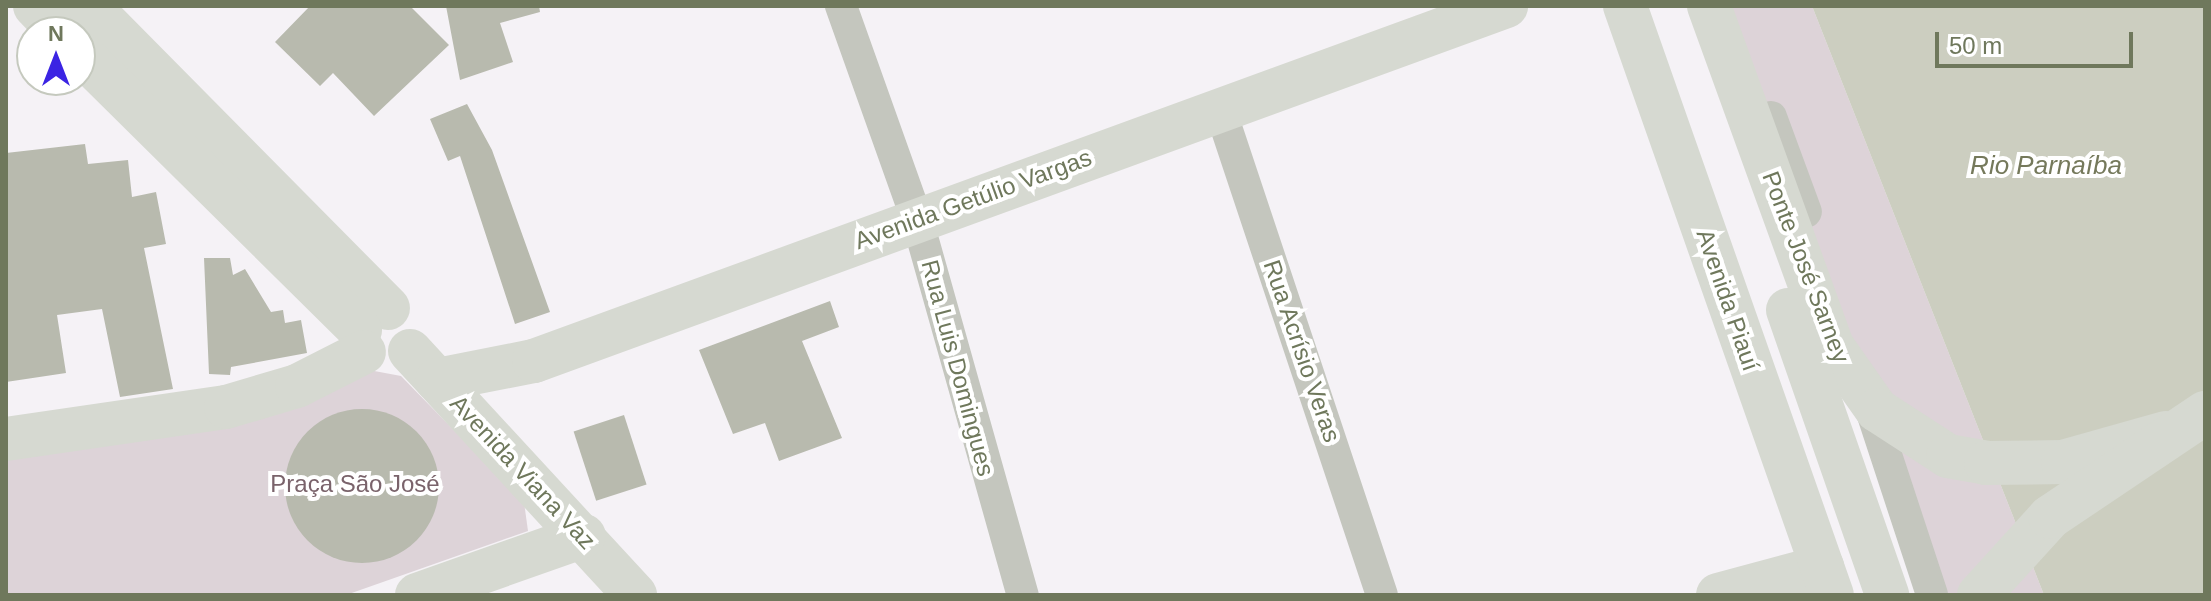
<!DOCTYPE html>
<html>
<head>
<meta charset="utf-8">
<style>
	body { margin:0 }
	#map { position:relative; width:2211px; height:601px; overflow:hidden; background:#f5f2f6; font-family:Arial,sans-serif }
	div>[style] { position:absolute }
	.green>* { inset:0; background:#ddd3d8 }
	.water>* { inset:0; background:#cccec0 }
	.building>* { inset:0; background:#b8baae; transform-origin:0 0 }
	.round { border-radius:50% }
	.street>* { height:32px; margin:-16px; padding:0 16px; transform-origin:16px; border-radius:16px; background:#c4c6be }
	.secondary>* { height:44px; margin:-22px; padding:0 22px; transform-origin:22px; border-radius:22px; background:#d6d9d1 }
	.primary>* { height:44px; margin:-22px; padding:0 22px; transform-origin:22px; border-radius:22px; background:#d6d9d1 }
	span { translate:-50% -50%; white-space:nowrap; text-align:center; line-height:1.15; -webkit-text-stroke:8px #fff; paint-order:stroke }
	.street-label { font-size:24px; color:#6f785c }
	.park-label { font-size:24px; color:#7a636b }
	.water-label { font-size:26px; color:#75795b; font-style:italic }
	.frame { position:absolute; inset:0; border:8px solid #6f785c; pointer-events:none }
	.north { position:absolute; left:16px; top:16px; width:80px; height:80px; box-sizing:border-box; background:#fff; border:2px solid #c5c9be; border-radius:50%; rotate:0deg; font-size:22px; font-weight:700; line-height:32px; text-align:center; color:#6f785c }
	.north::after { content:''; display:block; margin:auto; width:28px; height:36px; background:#3b24e3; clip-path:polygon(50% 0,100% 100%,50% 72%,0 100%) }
	.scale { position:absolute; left:1935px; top:32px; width:198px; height:36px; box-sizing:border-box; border:4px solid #6f785c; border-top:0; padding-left:10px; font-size:24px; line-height:28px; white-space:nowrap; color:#6f785c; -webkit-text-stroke:6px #fff; paint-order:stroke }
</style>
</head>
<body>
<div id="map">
	<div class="green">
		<div style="clip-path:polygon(1727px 6px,1812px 6px,2044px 595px,1932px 595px)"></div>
		<div style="clip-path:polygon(369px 370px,401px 376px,524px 502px,528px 531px,346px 595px,6px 595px,6px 459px)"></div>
	</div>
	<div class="water">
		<div style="clip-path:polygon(1812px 6px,2205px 6px,2205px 595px,2044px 595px)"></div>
	</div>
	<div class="building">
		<div style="clip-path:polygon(310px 6px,410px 6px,449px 45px,374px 116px,333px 73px,320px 86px,275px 42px)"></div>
		<div style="clip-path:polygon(446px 6px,539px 6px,540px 12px,500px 23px,513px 62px,460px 80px)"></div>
		<div style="clip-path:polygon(467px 104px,492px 150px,550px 312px,515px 324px,460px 156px,448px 161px,430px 119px)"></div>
		<div style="clip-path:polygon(85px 144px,88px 164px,128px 160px,132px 197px,156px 192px,166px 244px,144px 248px,173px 389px,120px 397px,102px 309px,57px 315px,66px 373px,6px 382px,6px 153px)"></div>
		<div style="clip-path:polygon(204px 258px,230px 258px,233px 275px,245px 269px,271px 312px,283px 310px,285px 323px,301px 320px,307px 353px,231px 367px,230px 375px,209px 374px)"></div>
		<div style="clip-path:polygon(830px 301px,839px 327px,802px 341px,842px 438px,779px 461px,765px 423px,733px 434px,699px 350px)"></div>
		<div class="round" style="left:285px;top:409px;width:154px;height:154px"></div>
		<div style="left:624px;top:415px;width:73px;height:53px;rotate:72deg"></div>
	</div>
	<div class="street">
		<div style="left:841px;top:6px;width:226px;rotate:70.4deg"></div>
		<div style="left:917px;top:219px;width:391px;rotate:74.3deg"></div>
		<div style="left:1220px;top:109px;width:512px;rotate:71.57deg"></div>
		<div style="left:1771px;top:117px;width:101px;rotate:69.8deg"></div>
		<div style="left:1867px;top:397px;width:208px;rotate:71.8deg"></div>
	</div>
	<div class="secondary">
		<div style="left:35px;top:6px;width:36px;rotate:46deg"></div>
		<div style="left:89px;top:6px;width:425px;rotate:45.3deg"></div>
		<div style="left:80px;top:53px;width:394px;rotate:44.7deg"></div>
		<div style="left:410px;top:351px;width:332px;rotate:47.3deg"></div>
		<div style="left:437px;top:380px;width:99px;rotate:-11.1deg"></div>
		<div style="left:534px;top:361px;width:1035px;rotate:-20.06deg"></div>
		<div style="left:6px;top:439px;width:222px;rotate:-8.3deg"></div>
		<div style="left:226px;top:407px;width:74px;rotate:-16.5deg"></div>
		<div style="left:297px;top:386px;width:75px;rotate:-26.9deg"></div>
		<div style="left:417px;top:595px;width:177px;rotate:-19.5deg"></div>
		<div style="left:1718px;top:595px;width:108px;rotate:-15.1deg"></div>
	</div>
	<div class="primary">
		<div style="left:1625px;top:6px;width:624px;rotate:70.64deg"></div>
		<div style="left:1709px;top:6px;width:362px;rotate:70.1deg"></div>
		<div style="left:1832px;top:346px;width:78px;rotate:54.9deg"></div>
		<div style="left:1877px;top:410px;width:85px;rotate:32.9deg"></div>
		<div style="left:1948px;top:456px;width:39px;rotate:10deg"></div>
		<div style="left:1986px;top:463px;width:77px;rotate:-0.7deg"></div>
		<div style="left:2063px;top:462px;width:107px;rotate:-15.7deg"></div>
		<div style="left:1788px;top:310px;width:302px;rotate:70.8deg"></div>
		<div style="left:1979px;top:595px;width:105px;rotate:-47.7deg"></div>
		<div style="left:2050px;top:517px;width:187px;rotate:-33.9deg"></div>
	</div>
	<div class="street-label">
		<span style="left:973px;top:199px;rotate:-20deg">Avenida Getúlio Vargas</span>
		<span style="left:1806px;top:267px;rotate:69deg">Ponte José Sarney</span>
		<span style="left:1728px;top:300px;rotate:71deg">Avenida Piauí</span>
		<span style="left:1302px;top:351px;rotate:71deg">Rua Acrísio Veras</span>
		<span style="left:958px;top:368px;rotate:75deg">Rua Luis Domingues</span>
		<span style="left:523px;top:472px;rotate:47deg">Avenida Viana Vaz</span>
	</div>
	<div class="park-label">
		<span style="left:355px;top:484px">Praça São José</span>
	</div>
	<div class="water-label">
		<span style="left:2046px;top:166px">Rio Parnaíba</span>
	</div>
	<div class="frame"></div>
	<div class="north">N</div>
	<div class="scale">50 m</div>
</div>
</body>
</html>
